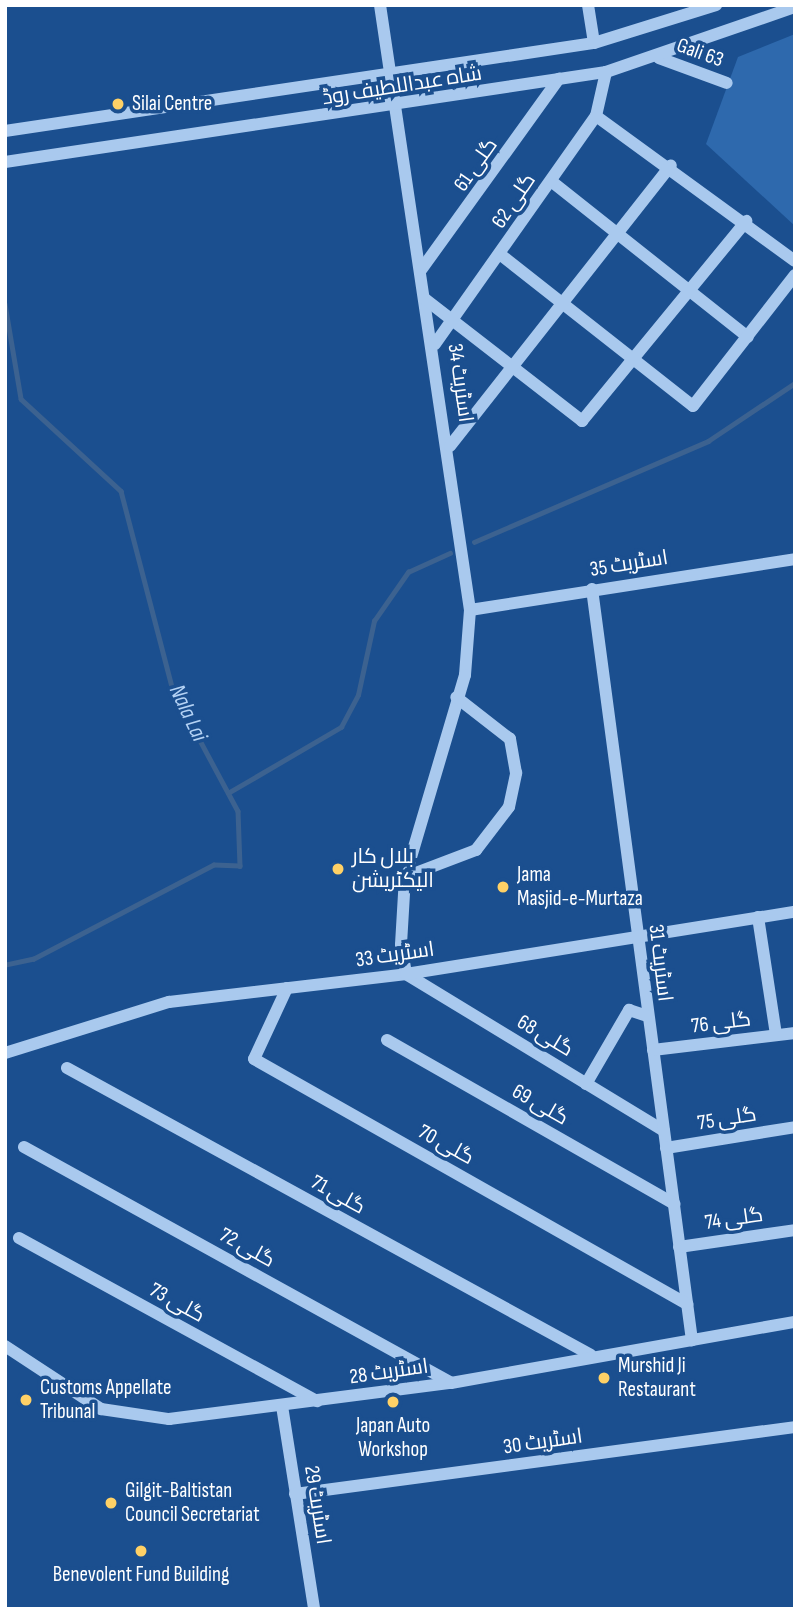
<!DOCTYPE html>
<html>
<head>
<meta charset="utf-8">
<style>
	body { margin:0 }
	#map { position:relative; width:800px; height:1614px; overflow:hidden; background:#1b4f8f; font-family:"Sofia Sans Condensed",Cairo,sans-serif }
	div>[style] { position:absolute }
	.green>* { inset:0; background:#2e69ad }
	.stream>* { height:4.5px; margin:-2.25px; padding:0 2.25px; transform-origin:2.25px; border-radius:2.25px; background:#3c6290 }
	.minor>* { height:12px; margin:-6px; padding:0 6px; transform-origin:6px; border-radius:6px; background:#a9c9ee }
	.dots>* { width:19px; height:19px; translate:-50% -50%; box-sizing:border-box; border:4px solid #1b4f8f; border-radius:50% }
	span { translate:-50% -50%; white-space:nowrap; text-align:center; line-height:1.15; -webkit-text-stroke:7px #1b4f8f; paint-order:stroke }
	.street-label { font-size:21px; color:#fff }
	.poi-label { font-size:21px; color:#fff }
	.left { translate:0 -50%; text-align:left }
	.water-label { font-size:23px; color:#b5d3f5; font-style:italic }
	.frame { position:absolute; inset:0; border:7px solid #fff; pointer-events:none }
</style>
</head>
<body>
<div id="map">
	<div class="green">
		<div style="clip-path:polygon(795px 34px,795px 226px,706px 144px,738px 57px)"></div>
	</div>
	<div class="stream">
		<div style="left:5px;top:304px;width:96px;rotate:80.4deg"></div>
		<div style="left:21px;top:399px;width:136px;rotate:42.6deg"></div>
		<div style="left:121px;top:491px;width:206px;rotate:75.4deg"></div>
		<div style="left:173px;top:690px;width:137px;rotate:61.8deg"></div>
		<div style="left:238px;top:811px;width:55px;rotate:87.9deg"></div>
		<div style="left:240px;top:866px;width:26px;rotate:-178deg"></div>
		<div style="left:214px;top:865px;width:203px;rotate:152.4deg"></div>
		<div style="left:34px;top:959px;width:30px;rotate:168deg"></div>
		<div style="left:474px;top:542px;width:255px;rotate:-23.3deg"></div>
		<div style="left:708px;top:441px;width:105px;rotate:-33.7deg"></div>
		<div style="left:228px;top:793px;width:131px;rotate:-30.3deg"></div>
		<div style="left:341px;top:727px;width:36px;rotate:-62deg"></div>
		<div style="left:358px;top:695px;width:76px;rotate:-77.8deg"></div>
		<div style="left:374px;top:621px;width:60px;rotate:-55.2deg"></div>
		<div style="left:408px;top:572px;width:46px;rotate:-24.3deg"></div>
	</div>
	<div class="minor">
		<div style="left:380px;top:5px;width:612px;rotate:81.54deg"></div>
		<div style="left:470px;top:610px;width:65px;rotate:94.4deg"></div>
		<div style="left:465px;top:675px;width:211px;rotate:106.5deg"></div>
		<div style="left:405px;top:877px;width:68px;rotate:93.4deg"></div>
		<div style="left:401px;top:945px;width:29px;rotate:80deg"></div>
		<div style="left:406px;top:974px;width:302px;rotate:31.3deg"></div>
		<div style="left:588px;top:5px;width:38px;rotate:81deg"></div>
		<div style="left:659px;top:58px;width:72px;rotate:20.2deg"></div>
		<div style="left:596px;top:116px;width:246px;rotate:36.1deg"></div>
		<div style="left:5px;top:131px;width:596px;rotate:-8.5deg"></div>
		<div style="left:594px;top:43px;width:128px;rotate:-17.3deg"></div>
		<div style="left:5px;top:162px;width:608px;rotate:-8.52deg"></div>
		<div style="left:606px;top:72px;width:200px;rotate:-19deg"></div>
		<div style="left:551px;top:181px;width:251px;rotate:38.4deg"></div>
		<div style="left:501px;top:255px;width:244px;rotate:38.2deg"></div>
		<div style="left:693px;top:406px;width:166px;rotate:-52.1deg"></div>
		<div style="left:421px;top:270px;width:236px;rotate:-54.2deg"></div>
		<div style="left:425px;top:299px;width:199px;rotate:37.8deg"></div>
		<div style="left:582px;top:421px;width:259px;rotate:-50.6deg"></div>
		<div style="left:435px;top:344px;width:279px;rotate:-54.8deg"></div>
		<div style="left:596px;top:116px;width:45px;rotate:-77.2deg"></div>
		<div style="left:450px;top:446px;width:357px;rotate:-51.8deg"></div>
		<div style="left:592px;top:589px;width:758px;rotate:82.42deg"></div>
		<div style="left:470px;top:610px;width:329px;rotate:-8.9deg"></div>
		<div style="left:405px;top:877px;width:76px;rotate:-20.8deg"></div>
		<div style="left:476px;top:850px;width:54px;rotate:-52.5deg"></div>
		<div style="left:509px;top:807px;width:35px;rotate:-78deg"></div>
		<div style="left:516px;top:773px;width:35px;rotate:-100deg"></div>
		<div style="left:510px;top:739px;width:68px;rotate:-142.1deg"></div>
		<div style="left:758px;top:917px;width:119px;rotate:81.3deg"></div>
		<div style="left:287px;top:988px;width:78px;rotate:114.9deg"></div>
		<div style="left:254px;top:1059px;width:498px;rotate:29.5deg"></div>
		<div style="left:387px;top:1040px;width:331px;rotate:29.7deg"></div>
		<div style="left:653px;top:1050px;width:143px;rotate:-6.8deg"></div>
		<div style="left:5px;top:1053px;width:172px;rotate:-17.3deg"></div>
		<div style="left:169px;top:1002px;width:239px;rotate:-6.7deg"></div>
		<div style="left:406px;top:974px;width:394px;rotate:-9.1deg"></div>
		<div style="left:67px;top:1068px;width:597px;rotate:28.71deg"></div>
		<div style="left:586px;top:1084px;width:86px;rotate:-59.8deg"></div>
		<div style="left:629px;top:1010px;width:20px;rotate:18deg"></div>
		<div style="left:24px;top:1147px;width:488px;rotate:28.9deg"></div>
		<div style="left:666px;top:1148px;width:131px;rotate:-9.2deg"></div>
		<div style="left:19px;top:1238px;width:340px;rotate:28.7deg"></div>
		<div style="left:679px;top:1247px;width:117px;rotate:-8.3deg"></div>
		<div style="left:5px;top:1346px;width:115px;rotate:33.3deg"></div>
		<div style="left:101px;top:1409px;width:69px;rotate:8.4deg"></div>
		<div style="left:169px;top:1419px;width:284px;rotate:-7.3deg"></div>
		<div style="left:451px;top:1383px;width:349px;rotate:-10.1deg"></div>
		<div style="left:282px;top:1406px;width:206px;rotate:81deg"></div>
		<div style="left:295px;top:1494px;width:504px;rotate:-7.63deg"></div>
	</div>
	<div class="dots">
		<div style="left:118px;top:104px;background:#ffd166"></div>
		<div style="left:338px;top:869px;background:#ffd166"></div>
		<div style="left:503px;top:887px;background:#ffd166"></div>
		<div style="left:604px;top:1378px;background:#ffd166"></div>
		<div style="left:26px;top:1400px;background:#ffd166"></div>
		<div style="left:393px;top:1402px;background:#ffd166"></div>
		<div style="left:111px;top:1503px;background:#ffd166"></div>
		<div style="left:141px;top:1551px;background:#ffd166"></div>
	</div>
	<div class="street-label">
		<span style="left:700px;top:53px;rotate:20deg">Gali 63</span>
		<span style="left:402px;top:86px;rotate:-9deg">شاہ عبداللطیف روڈ</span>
		<span style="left:476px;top:165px;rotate:-55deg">گلی 61</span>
		<span style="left:514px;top:201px;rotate:-56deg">گلی 62</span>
		<span style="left:460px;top:383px;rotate:82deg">اسٹریٹ 34</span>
		<span style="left:629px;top:564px;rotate:-9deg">اسٹریٹ 35</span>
		<span style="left:395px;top:955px;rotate:-8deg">اسٹریٹ 33</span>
		<span style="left:660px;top:963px;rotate:83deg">اسٹریٹ 31</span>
		<span style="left:721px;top:1023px;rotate:-7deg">گلی 76</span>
		<span style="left:545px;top:1036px;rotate:31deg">گلی 68</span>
		<span style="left:540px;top:1105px;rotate:30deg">گلی 69</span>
		<span style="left:727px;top:1119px;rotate:-9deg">گلی 75</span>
		<span style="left:446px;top:1145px;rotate:29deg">گلی 70</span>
		<span style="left:338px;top:1195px;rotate:29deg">گلی 71</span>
		<span style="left:734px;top:1219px;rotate:-8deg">گلی 74</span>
		<span style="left:247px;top:1248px;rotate:29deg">گلی 72</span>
		<span style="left:177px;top:1303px;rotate:29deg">گلی 73</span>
		<span style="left:389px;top:1372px;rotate:-8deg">اسٹریٹ 28</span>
		<span style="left:543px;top:1442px;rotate:-8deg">اسٹریٹ 30</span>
		<span style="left:317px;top:1505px;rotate:81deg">اسٹریٹ 29</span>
	</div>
	<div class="poi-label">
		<span class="left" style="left:132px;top:104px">Silai Centre</span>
		<span class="left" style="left:352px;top:869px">بلال کار<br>الیکٹریشن</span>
		<span class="left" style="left:517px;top:887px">Jama<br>Masjid-e-Murtaza</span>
		<span class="left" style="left:618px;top:1378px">Murshid Ji<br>Restaurant</span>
		<span class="left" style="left:40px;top:1400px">Customs Appellate<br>Tribunal</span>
		<span style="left:393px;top:1438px">Japan Auto<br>Workshop</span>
		<span class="left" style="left:125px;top:1503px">Gilgit-Baltistan<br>Council Secretariat</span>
		<span style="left:141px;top:1575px">Benevolent Fund Building</span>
	</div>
	<div class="water-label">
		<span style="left:188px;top:713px;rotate:65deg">Nala Lai</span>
	</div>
	<div class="frame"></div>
</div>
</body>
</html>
